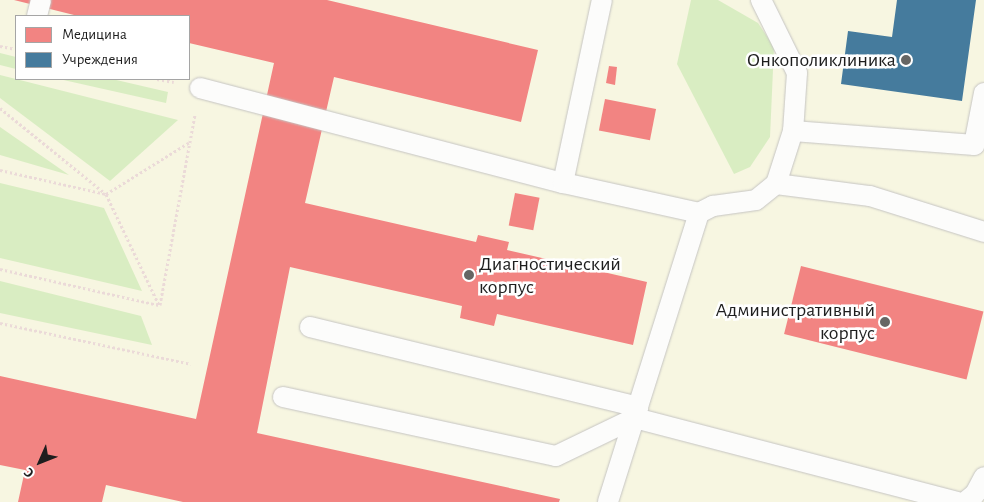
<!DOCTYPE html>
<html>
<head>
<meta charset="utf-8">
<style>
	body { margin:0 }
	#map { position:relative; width:984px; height:502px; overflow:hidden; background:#edebe6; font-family:"Alegreya Sans",sans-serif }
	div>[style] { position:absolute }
	.education>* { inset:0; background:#f7f6e1 }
	.grass>* { inset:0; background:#d9edc2 }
	.health>* { inset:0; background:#f28482; transform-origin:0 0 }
	.public>* { inset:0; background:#457b9d }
	.path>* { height:3px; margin-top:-1.5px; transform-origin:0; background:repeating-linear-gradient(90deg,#ebdad8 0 2.5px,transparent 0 5px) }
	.roads { filter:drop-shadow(0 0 1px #c5c4c2) drop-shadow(0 0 1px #c5c4c2) }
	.service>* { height:20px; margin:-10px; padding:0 10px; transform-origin:10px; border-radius:10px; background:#fcfcfb }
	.dots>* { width:14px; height:14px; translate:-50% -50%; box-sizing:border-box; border:2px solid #fff; border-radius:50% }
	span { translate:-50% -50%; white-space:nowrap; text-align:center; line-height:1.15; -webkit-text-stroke:5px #fff; paint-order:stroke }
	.poi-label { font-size:20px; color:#1e1e1e }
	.right { translate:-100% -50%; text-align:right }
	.left { translate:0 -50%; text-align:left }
	.legend { position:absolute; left:15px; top:15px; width:175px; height:65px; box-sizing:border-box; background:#fff; border:1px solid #a5a5a5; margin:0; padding:6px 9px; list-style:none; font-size:15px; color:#1e1e1e }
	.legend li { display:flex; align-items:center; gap:10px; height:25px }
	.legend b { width:25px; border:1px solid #a5a5a5 }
	.north { position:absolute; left:15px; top:437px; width:50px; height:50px; -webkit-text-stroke:4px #fff; paint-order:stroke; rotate:226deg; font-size:14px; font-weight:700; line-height:20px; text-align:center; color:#1e1e1e }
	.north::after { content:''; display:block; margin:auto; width:18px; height:22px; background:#1e1e1e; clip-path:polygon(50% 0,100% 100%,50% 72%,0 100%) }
</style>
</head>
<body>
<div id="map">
	<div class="education">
		<div style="clip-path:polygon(evenodd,0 0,984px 0,984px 502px,0 502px,0 0,16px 16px,189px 16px,189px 79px,16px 79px,16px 16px)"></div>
	</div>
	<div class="grass">
		<div style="clip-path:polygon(691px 0,718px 0,758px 23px,774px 47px,770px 137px,750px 167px,734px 174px,677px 64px)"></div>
		<div style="clip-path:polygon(0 53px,16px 57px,16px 69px,0 65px)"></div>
		<div style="clip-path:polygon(0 75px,178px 120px,110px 181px,0 98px)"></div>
		<div style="clip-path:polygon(59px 79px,112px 79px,168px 92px,166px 103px)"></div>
		<div style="clip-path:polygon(0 127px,69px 175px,0 155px)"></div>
		<div style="clip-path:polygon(0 183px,104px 208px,142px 291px,0 258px)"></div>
		<div style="clip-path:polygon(0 281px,141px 316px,152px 345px,0 313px)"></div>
	</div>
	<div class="health">
		<div style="clip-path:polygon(14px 0,327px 0,538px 50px,521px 122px,334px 77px,305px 203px,476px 242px,478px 235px,509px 242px,507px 250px,647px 282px,633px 345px,497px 314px,494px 326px,460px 318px,462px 306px,290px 267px,257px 433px,560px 499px,559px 502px,183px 502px,106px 485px,102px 502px,18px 502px,25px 470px,0 465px,0 376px,196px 419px,274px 63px,189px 43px,189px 16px,78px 16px)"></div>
		<div style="clip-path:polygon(609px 66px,617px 67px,615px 85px,606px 83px)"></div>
		<div style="left:605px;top:99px;width:52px;height:32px;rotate:11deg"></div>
		<div style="left:515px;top:193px;width:25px;height:33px;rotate:11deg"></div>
		<div style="left:801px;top:266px;width:188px;height:70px;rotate:14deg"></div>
	</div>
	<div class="public">
		<div style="clip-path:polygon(897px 0,976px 0,962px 101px,841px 84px,848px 31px,892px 37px)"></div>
	</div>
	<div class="path">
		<div style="left:0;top:46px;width:16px;rotate:11deg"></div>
		<div style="left:157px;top:79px;width:17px;rotate:10deg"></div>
		<div style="left:0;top:108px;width:136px;rotate:39.1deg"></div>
		<div style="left:106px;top:194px;width:123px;rotate:64.5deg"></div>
		<div style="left:0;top:170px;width:109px;rotate:12.8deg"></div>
		<div style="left:106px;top:194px;width:99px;rotate:-31.8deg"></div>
		<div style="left:0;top:269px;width:163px;rotate:12.8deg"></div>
		<div style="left:160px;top:305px;width:194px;rotate:-79.6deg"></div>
		<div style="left:0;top:323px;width:195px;rotate:12.1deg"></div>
	</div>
	<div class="roads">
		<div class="service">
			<div style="left:761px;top:0;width:81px;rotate:63.7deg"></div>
			<div style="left:797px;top:73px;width:58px;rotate:93.9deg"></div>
			<div style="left:793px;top:131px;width:56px;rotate:107.8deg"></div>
			<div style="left:776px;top:184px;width:95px;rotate:7.3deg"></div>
			<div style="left:870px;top:196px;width:120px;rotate:17.5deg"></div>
			<div style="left:37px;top:16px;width:16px;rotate:-76deg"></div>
			<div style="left:200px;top:88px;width:375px;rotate:14.7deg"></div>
			<div style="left:563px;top:183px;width:139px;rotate:12.4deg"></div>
			<div style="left:699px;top:213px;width:303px;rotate:107.5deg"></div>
			<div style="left:793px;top:131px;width:182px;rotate:4.4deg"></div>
			<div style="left:974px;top:145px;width:53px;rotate:-79.1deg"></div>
			<div style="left:563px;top:183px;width:187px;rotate:-78deg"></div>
			<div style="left:699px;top:213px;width:16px;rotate:-27deg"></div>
			<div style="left:713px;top:206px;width:43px;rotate:-7.9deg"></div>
			<div style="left:756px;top:200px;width:26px;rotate:-39deg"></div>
			<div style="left:310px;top:327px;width:338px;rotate:13.7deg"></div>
			<div style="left:283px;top:397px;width:279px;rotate:12.2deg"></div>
			<div style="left:556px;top:456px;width:88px;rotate:-25.7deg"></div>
			<div style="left:635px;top:418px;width:333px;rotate:14.6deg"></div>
			<div style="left:965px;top:502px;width:13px;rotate:-39deg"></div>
			<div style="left:975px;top:494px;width:19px;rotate:-62deg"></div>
		</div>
	</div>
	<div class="dots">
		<div style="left:906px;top:60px;background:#666664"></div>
		<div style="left:469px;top:275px;background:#666664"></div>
		<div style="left:885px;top:322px;background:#666664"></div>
	</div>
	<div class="poi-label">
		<span class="right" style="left:896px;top:60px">Онкополиклиника</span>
		<span class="left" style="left:479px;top:276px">Диагностический<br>корпус</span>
		<span class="right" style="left:875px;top:322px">Административный<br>корпус</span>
	</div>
	<ul class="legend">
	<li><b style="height:14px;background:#f28482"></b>Медицина</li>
	<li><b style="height:14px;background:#457b9d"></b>Учреждения</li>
	</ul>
	<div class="north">С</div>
</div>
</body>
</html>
